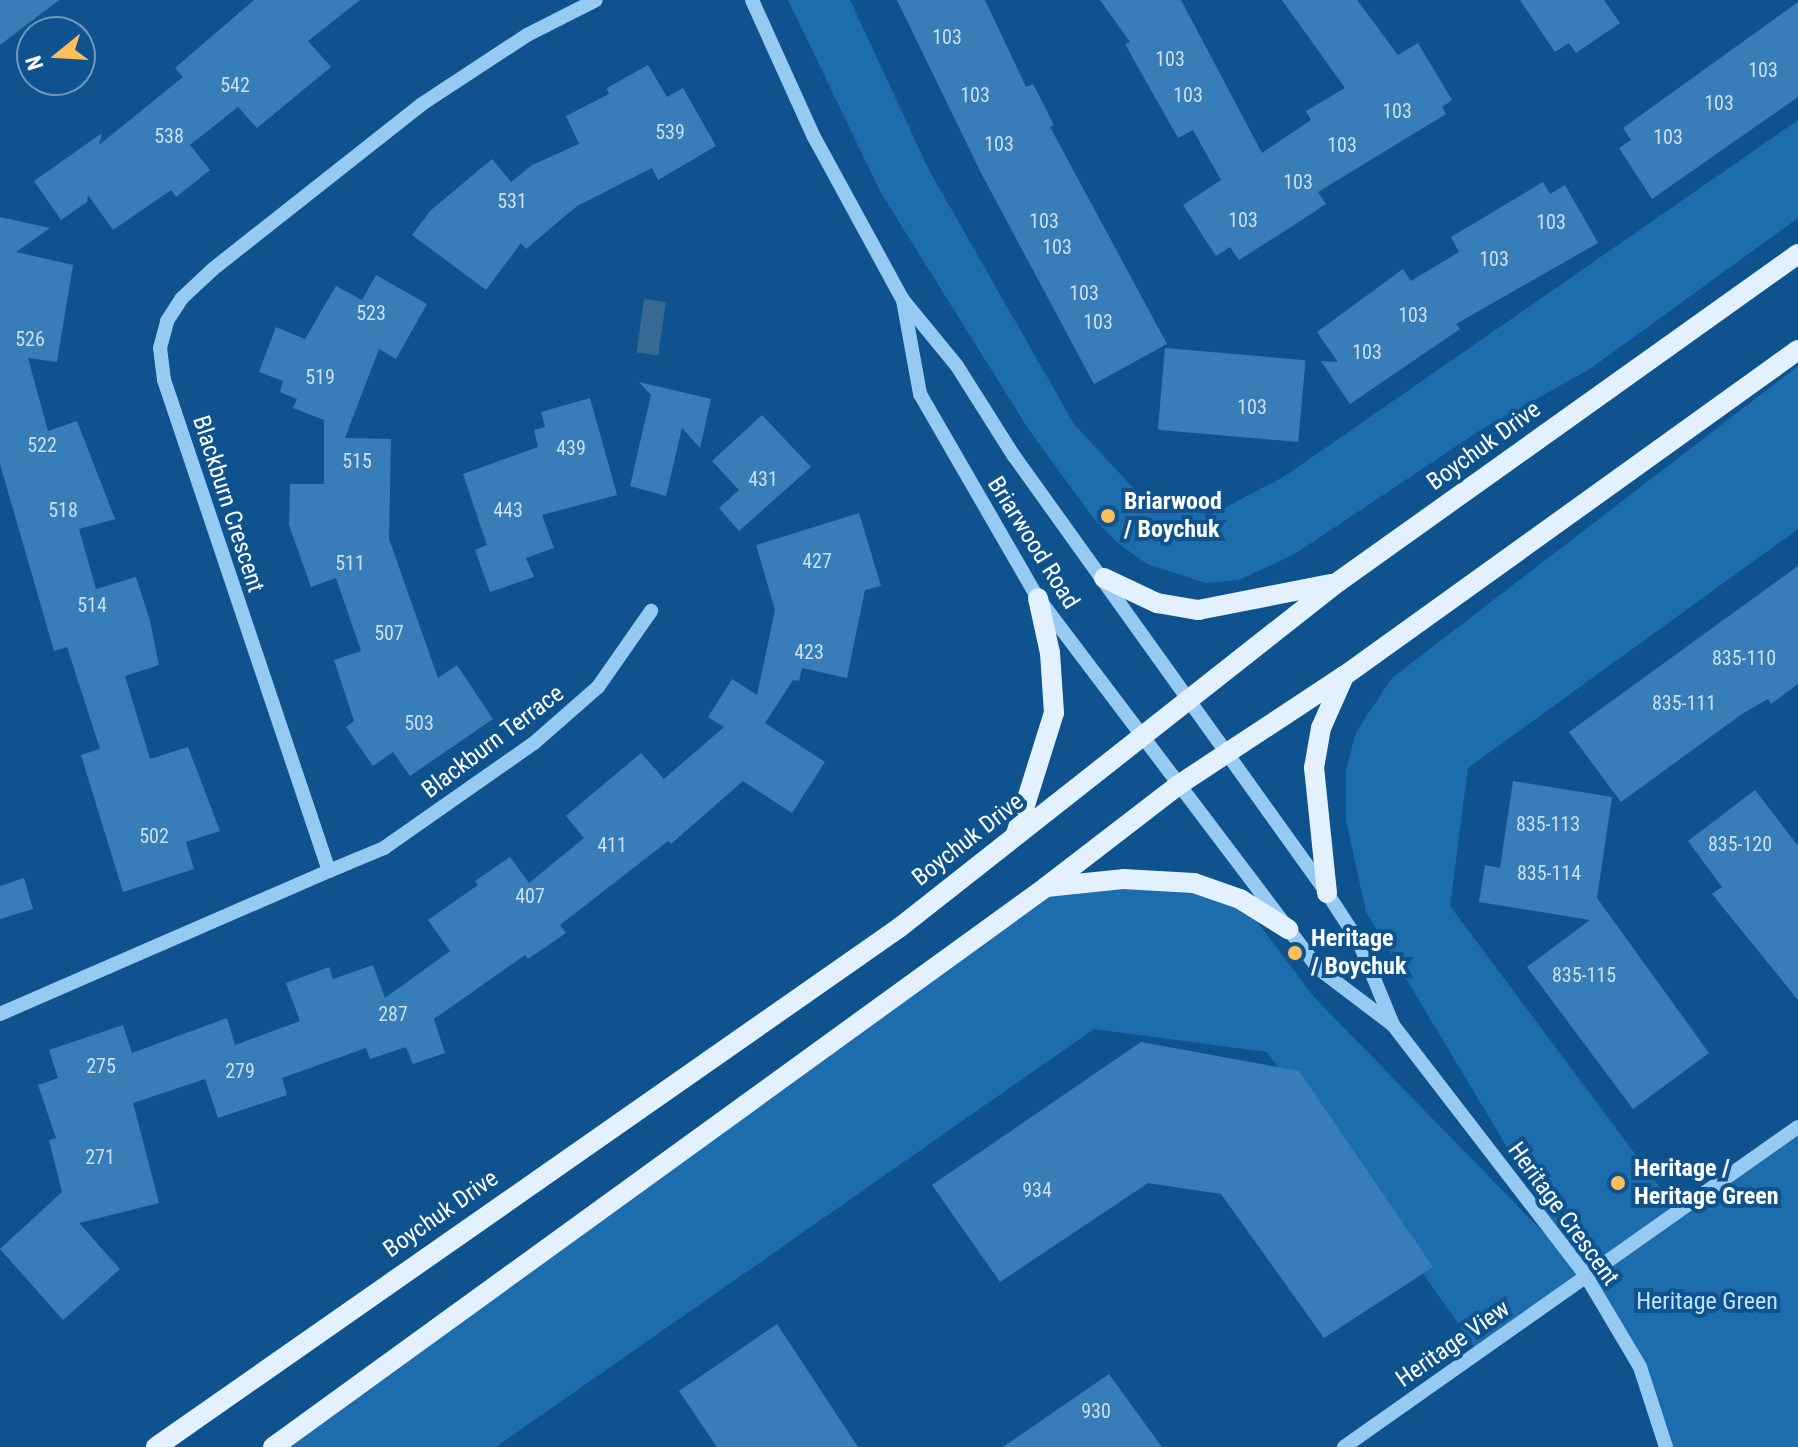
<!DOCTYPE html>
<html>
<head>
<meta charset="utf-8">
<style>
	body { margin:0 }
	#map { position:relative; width:1798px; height:1447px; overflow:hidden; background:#0f538e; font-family:"Roboto Condensed",sans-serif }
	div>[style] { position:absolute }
	.green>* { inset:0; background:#1d6cac }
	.water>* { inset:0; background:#376994; transform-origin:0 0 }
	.building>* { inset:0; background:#377eb8; transform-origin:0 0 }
	.minor>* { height:14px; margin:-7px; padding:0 7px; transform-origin:7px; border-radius:7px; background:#97caf3 }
	.major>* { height:20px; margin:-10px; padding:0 10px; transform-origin:10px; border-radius:10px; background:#e3f1ff }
	.dots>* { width:22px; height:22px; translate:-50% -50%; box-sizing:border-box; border:4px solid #0f538e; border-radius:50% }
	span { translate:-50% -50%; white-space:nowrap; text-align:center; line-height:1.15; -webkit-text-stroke:8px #0f538e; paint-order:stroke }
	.number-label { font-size:20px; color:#cddfed }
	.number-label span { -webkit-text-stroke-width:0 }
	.street-label { font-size:24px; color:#fff }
	.poi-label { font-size:24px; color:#fff; font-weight:700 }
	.left { translate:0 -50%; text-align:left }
	.park-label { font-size:24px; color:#bee1fe }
	.north { position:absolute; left:16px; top:16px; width:80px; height:80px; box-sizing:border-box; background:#0f538e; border:2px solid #6f98bb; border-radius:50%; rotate:252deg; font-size:22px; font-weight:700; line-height:32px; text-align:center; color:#fff }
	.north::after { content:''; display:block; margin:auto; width:28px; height:36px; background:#ffbe59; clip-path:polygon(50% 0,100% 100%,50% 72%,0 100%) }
</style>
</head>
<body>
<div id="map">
	<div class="green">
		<div style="clip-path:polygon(788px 0,850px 0,929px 170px,1074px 424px,1148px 504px,1211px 515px,1285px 476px,1798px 120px,1798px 218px,1590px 369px,1479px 431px,1293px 555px,1239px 580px,1206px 583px,1147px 564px,1119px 544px,1094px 519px,1027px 427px,881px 193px)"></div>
		<div style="clip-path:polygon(1798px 366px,1798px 529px,1468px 768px,1450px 906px,1677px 1210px,1798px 1127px,1798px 1447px,1666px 1447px,1640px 1367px,1586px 1276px,1479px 1353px,1267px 1052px,1094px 1029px,496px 1447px,273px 1447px,1046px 887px,1123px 879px,1240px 899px,1314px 997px,1582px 1272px,1366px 912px,1346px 820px,1346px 770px,1356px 732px,1392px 678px)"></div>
	</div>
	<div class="water">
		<div style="left:644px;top:299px;width:22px;height:54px;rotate:8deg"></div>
	</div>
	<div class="building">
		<div style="clip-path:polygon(0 0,59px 0,0 45px)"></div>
		<div style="clip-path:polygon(254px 0,360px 0,308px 41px,331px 67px,257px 128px,238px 107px,190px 145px,210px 170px,176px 197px,171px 190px,113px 230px,88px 195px,87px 202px,61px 220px,34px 181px,102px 133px,99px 145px,183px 77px,175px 68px)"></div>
		<div style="clip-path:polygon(897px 0,985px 0,1026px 87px,1033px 84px,1054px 125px,1050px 127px,1167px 344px,1094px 384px,981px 173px)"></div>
		<div style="clip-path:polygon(1100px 0,1181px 0,1262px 153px,1311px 120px,1306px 111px,1345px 88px,1282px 0,1357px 0,1398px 55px,1418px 43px,1452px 100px,1442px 107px,1446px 114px,1318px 192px,1326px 204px,1291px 227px,1239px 260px,1230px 247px,1216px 256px,1183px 205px,1221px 180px,1193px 130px,1178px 138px,1125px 44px,1130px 42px)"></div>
		<div style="clip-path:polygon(1520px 0,1604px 0,1620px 23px,1576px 53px,1569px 43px,1555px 52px)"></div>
		<div style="clip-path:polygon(1798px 2px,1798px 97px,1652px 199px,1619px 148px,1631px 140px,1623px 128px)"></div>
		<div style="clip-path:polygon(648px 65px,667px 97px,683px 88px,716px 146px,658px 180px,652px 168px,577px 206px,526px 249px,521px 243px,486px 290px,412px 235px,430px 211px,492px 159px,511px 182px,532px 165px,579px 144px,566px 116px,609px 94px,607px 88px)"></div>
		<div style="clip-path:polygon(1543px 182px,1550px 194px,1565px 185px,1598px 243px,1456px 324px,1460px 329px,1350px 404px,1321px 361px,1338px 362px,1317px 332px,1403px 269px,1411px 281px,1459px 252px,1451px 237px)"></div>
		<div style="clip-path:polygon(0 217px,50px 228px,16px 252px,73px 265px,57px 362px,28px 358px,48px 431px,77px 421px,115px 519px,79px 529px,96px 589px,136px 577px,150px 621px,159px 665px,125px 676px,150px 759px,188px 747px,220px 831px,186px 842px,194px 869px,123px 892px,81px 755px,100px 749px,67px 647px,54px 651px,0 464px)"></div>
		<div style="clip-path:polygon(376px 275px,427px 304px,396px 359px,379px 349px,345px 438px,391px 439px,389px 539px,438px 678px,457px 665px,493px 719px,410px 776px,393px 752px,373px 766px,346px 727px,354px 721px,334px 660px,361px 651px,336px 578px,311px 587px,289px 525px,290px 484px,324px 484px,324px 420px,293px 408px,297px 399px,280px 392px,283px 381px,259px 372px,276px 327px,305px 339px,336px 286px,362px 300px)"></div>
		<div style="left:1165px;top:348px;width:141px;height:82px;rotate:5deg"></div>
		<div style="clip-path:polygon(639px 382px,711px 399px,700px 448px,682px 428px,666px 496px,630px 486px,651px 395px)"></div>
		<div style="clip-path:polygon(590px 398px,617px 495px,542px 515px,554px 548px,526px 558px,534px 577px,490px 592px,475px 550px,487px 545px,463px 474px,538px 447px,534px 430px,545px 427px,541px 412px)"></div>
		<div style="clip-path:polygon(762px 415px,811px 467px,739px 531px,719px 508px,739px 490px,712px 461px)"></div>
		<div style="clip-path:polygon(859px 513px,881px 586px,865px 590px,847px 678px,802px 668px,799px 681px,793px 680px,765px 723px,825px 762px,792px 813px,743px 781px,671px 844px,668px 841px,560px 925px,566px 933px,528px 959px,525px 955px,434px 1019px,445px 1053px,413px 1064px,406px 1047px,370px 1059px,366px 1048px,282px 1078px,287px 1095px,218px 1118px,205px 1079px,133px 1103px,159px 1203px,79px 1223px,120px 1269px,63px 1320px,0 1249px,62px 1192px,49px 1140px,56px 1138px,38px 1085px,58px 1078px,49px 1050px,123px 1025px,132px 1053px,227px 1018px,235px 1045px,300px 1021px,286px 983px,329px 967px,333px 979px,373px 965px,385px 998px,450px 951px,428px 920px,478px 885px,475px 881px,510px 857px,529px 883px,584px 838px,566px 816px,641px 753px,664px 779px,724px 727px,708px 717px,732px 679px,757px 695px,775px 610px,756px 545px)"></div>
		<div style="clip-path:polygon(1798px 566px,1798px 684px,1771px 704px,1768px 699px,1742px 714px,1621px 802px,1569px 732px)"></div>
		<div style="clip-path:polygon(1513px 781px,1612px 797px,1597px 898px,1709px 1053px,1633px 1109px,1527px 967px,1590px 920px,1479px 902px,1485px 865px,1500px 868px)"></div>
		<div style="clip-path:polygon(1755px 790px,1798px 846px,1798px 1000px,1712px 894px,1722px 887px,1688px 841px)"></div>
		<div style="clip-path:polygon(24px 878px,33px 909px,0 919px,0 886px)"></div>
		<div style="clip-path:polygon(1141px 1042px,1299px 1071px,1433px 1267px,1324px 1338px,1221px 1194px,1148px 1183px,1000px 1282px,932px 1185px)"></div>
		<div style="clip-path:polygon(777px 1324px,858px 1447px,717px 1447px,679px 1391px)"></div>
		<div style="clip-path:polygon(1109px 1374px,1162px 1447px,1003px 1447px)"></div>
	</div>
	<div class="minor">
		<div style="left:752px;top:0;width:150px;rotate:65.7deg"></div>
		<div style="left:814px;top:137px;width:186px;rotate:61.4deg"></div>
		<div style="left:903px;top:300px;width:85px;rotate:50.7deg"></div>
		<div style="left:957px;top:366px;width:107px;rotate:57.7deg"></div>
		<div style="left:1014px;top:456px;width:538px;rotate:54.39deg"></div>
		<div style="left:1327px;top:893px;width:59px;rotate:56.9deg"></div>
		<div style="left:1359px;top:942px;width:90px;rotate:67.7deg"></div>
		<div style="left:903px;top:300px;width:96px;rotate:79.7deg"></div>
		<div style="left:920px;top:394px;width:236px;rotate:60deg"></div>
		<div style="left:1038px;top:598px;width:465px;rotate:52.9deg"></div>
		<div style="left:1319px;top:969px;width:93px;rotate:37.1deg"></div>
		<div style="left:1393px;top:1025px;width:317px;rotate:52.4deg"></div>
		<div style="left:1586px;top:1276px;width:106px;rotate:59.3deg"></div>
		<div style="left:1640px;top:1367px;width:84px;rotate:72deg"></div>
		<div style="left:329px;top:871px;width:60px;rotate:-22.7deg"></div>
		<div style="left:384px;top:848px;width:183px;rotate:-35deg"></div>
		<div style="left:534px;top:743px;width:85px;rotate:-41.2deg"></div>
		<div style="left:598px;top:687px;width:93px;rotate:-55.1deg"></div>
		<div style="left:0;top:1014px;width:359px;rotate:-23.5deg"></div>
		<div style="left:329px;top:871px;width:518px;rotate:-108.57deg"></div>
		<div style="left:164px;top:380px;width:32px;rotate:-97deg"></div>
		<div style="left:160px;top:348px;width:28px;rotate:-75deg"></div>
		<div style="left:167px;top:321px;width:27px;rotate:-57deg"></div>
		<div style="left:182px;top:298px;width:42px;rotate:-43.1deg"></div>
		<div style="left:213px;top:269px;width:266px;rotate:-38.3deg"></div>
		<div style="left:422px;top:104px;width:126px;rotate:-33.3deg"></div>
		<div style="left:527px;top:35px;width:77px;rotate:-26.9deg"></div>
		<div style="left:1344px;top:1447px;width:555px;rotate:-35.18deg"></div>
	</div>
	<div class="major">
		<div style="left:1104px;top:578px;width:59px;rotate:25.3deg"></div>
		<div style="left:1157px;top:603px;width:42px;rotate:9.7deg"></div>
		<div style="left:1198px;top:610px;width:135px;rotate:-11.1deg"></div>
		<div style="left:1016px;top:834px;width:127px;rotate:-72.6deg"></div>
		<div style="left:1054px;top:713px;width:60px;rotate:-93.8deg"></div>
		<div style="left:1050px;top:653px;width:56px;rotate:-102.3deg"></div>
		<div style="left:1046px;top:887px;width:77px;rotate:-5.9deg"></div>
		<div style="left:1123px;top:879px;width:71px;rotate:3.2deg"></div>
		<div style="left:1194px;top:883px;width:49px;rotate:19.2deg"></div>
		<div style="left:1240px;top:899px;width:57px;rotate:32deg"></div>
		<div style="left:1327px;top:893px;width:126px;rotate:-95.9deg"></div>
		<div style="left:1314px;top:768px;width:41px;rotate:-80.1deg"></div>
		<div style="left:1321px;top:728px;width:57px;rotate:-66.1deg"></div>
		<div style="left:156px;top:1447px;width:906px;rotate:-34.94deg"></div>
		<div style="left:899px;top:928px;width:559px;rotate:-38.24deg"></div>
		<div style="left:1338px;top:582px;width:565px;rotate:-35.49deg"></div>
		<div style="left:273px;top:1447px;width:955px;rotate:-35.92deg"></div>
		<div style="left:1046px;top:887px;width:165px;rotate:-37.6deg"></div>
		<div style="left:1177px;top:786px;width:200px;rotate:-33.4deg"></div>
		<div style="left:1344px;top:676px;width:559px;rotate:-35.68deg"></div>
	</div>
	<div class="dots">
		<div style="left:1108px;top:516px;background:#ffbe59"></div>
		<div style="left:1295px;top:953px;background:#ffbe59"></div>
		<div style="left:1618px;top:1183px;background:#ffbe59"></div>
	</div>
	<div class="number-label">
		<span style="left:947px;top:37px">103</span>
		<span style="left:1170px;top:59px">103</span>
		<span style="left:1763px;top:70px">103</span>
		<span style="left:235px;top:85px">542</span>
		<span style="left:975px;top:95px">103</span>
		<span style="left:1188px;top:95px">103</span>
		<span style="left:1719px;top:103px">103</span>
		<span style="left:1397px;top:111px">103</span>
		<span style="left:670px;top:132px">539</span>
		<span style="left:169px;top:136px">538</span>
		<span style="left:1668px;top:137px">103</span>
		<span style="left:999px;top:144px">103</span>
		<span style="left:1342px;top:145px">103</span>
		<span style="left:1298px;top:182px">103</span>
		<span style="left:512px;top:201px">531</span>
		<span style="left:1243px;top:220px">103</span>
		<span style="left:1044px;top:221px">103</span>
		<span style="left:1551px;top:222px">103</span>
		<span style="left:1057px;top:247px">103</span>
		<span style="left:1494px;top:259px">103</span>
		<span style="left:1084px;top:293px">103</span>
		<span style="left:371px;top:313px">523</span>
		<span style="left:1413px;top:315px">103</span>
		<span style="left:1098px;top:322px">103</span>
		<span style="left:30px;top:339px">526</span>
		<span style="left:1367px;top:352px">103</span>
		<span style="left:320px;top:377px">519</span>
		<span style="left:1252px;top:407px">103</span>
		<span style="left:42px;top:445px">522</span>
		<span style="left:571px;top:448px">439</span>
		<span style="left:357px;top:461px">515</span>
		<span style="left:763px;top:479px">431</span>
		<span style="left:63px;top:510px">518</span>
		<span style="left:508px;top:510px">443</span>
		<span style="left:817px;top:561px">427</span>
		<span style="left:350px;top:563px">511</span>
		<span style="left:92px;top:605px">514</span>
		<span style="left:389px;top:633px">507</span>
		<span style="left:809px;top:652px">423</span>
		<span style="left:1744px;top:658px">835-110</span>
		<span style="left:1684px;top:703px">835-111</span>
		<span style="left:419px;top:723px">503</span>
		<span style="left:1548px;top:824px">835-113</span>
		<span style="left:154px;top:836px">502</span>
		<span style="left:1740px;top:844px">835-120</span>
		<span style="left:612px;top:845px">411</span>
		<span style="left:1549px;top:873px">835-114</span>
		<span style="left:530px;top:896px">407</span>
		<span style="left:1584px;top:975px">835-115</span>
		<span style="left:393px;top:1014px">287</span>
		<span style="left:101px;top:1066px">275</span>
		<span style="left:240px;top:1071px">279</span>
		<span style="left:100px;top:1157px">271</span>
		<span style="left:1037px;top:1190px">934</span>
		<span style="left:1096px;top:1411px">930</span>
	</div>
	<div class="street-label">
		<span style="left:1484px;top:446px;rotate:-36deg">Boychuk Drive</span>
		<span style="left:228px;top:504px;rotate:72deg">Blackburn Crescent</span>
		<span style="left:1033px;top:543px;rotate:58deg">Briarwood Road</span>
		<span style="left:493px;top:742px;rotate:-37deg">Blackburn Terrace</span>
		<span style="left:968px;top:840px;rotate:-38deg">Boychuk Drive</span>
		<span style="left:441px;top:1214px;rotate:-35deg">Boychuk Drive</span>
		<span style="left:1563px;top:1214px;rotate:54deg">Heritage Crescent</span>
		<span style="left:1453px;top:1344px;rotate:-35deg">Heritage View</span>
	</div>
	<div class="poi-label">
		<span class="left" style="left:1124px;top:516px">Briarwood<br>/ Boychuk</span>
		<span class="left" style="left:1311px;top:953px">Heritage<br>/ Boychuk</span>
		<span class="left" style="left:1634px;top:1183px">Heritage /<br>Heritage Green</span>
	</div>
	<div class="park-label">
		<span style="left:1707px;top:1302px">Heritage Green</span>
	</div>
	<div class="north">N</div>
</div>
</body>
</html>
